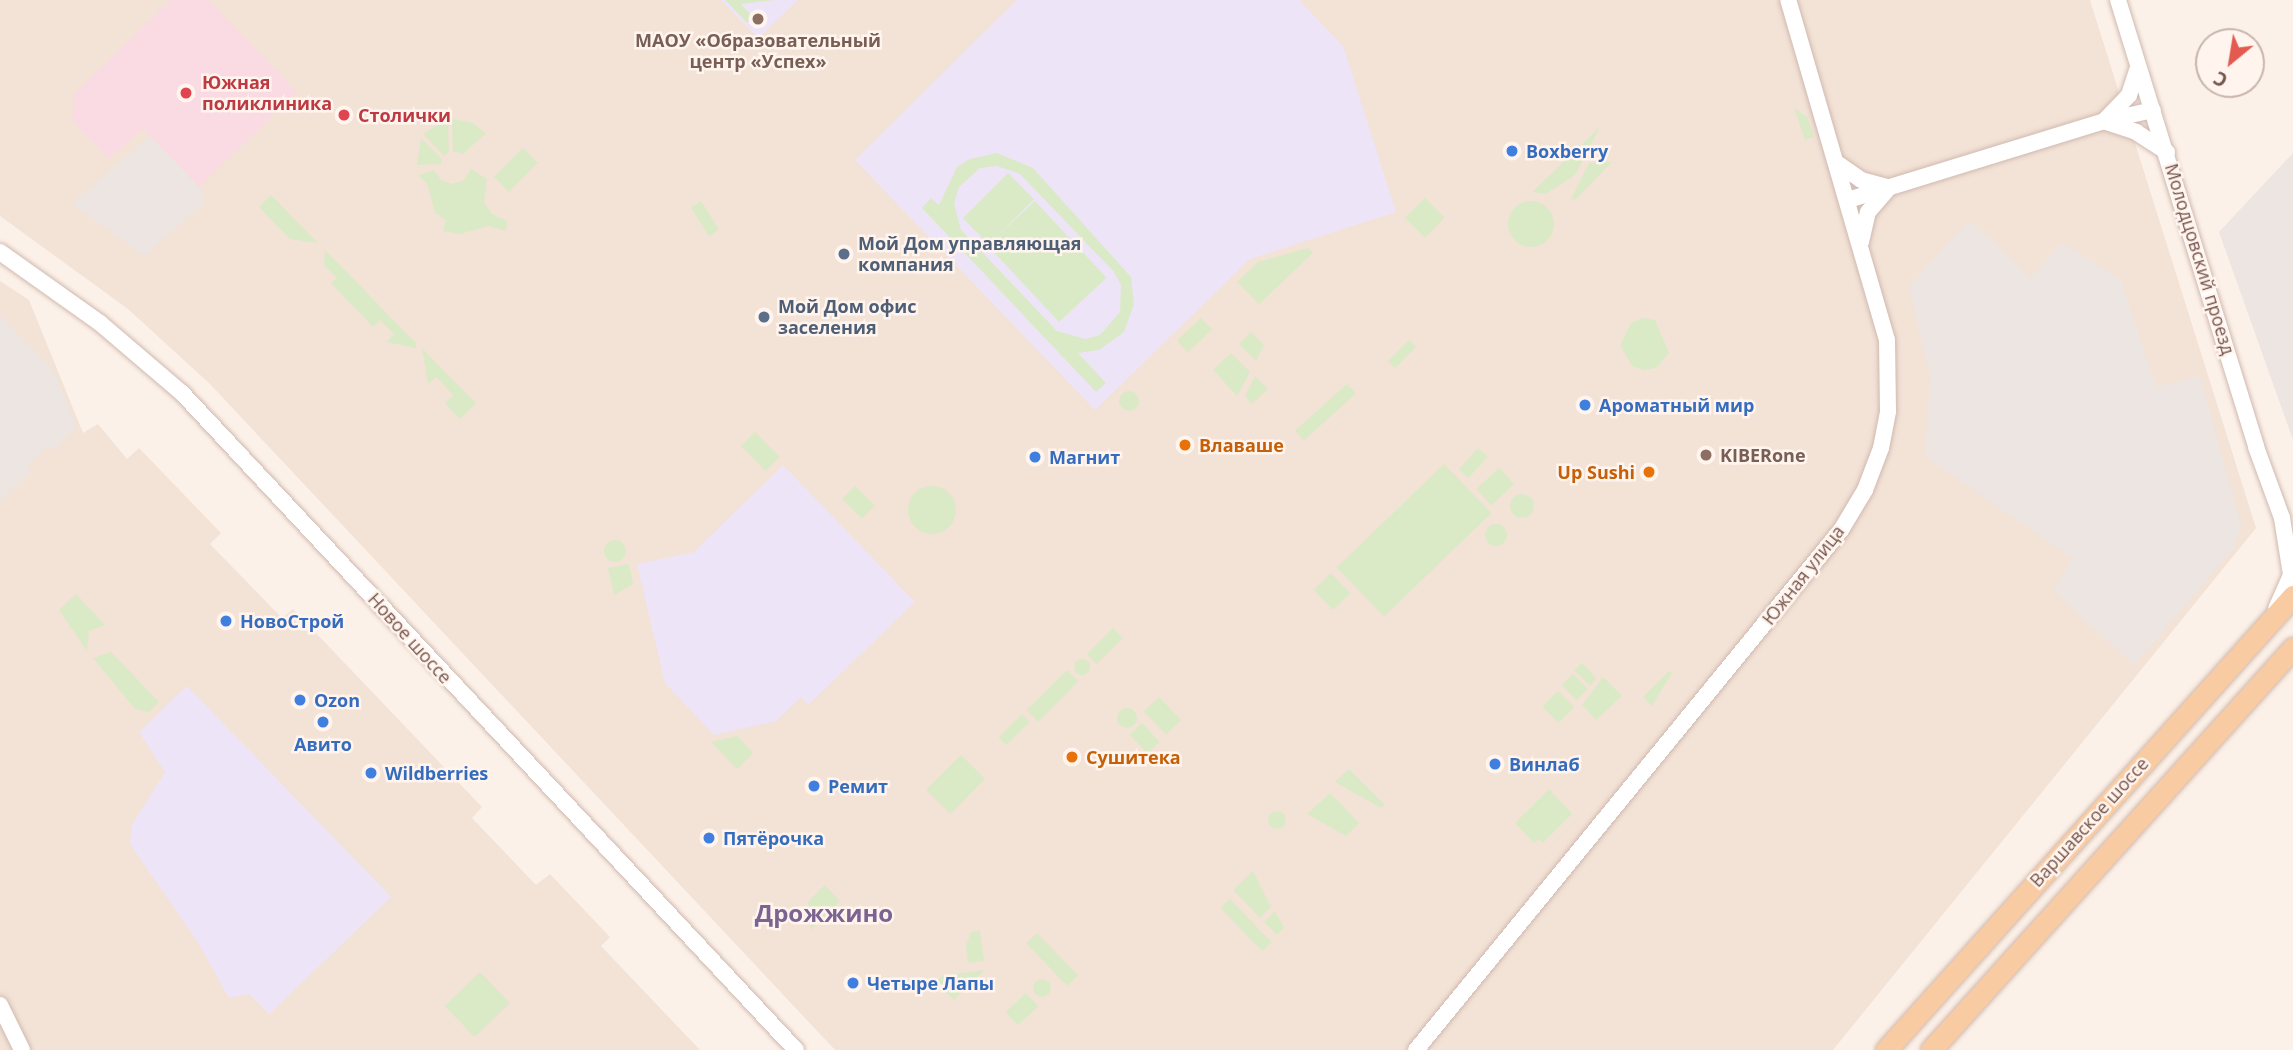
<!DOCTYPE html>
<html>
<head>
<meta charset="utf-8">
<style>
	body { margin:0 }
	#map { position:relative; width:2293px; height:1050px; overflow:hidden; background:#fcf1e8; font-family:"Open Sans",sans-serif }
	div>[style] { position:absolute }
	.residential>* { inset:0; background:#f3e2d6 }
	.industrial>* { inset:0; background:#ede5e1 }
	.education>* { inset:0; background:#eee4f8 }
	.medical>* { inset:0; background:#fadbe3 }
	.green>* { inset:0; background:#daeac6; transform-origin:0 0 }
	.round { border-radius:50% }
	.roads { filter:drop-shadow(0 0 2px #d0b9b0) drop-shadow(0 0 2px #d0b9b0) }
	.minor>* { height:16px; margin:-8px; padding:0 8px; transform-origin:8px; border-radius:8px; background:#fff }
	.major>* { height:21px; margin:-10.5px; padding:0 10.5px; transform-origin:10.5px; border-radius:10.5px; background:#f8cba2 }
	.dots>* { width:19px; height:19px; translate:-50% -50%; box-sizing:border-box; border:4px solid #fff5ee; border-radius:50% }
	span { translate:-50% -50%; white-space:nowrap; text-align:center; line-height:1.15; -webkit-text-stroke:5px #fff5ee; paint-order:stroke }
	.education-label { font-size:18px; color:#785e54; font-weight:700 }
	.left { translate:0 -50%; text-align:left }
	.health-label { font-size:18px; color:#be3a42; font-weight:700 }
	.shop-label { font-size:18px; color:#366cbe; font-weight:700 }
	.service-label { font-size:18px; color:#4e5e75; font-weight:700 }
	.street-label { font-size:18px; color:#76544c }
	.food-label { font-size:18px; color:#c56008; font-weight:700 }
	.right { translate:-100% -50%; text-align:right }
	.district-label { font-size:24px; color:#7b6492; font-weight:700 }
	.north { position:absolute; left:2195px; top:28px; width:70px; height:70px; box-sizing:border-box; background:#fff5ee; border:2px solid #c8b5ad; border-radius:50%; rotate:210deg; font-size:19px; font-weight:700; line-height:28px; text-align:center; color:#76544c }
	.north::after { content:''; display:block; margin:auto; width:24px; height:32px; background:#e25a50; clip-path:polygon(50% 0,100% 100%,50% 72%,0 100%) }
</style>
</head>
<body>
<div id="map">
	<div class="residential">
		<div style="clip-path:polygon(0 0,2090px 0,2256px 528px,1833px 1050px,835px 1050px,210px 384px,128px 309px,0 216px)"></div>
		<div style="clip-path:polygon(0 281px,29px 300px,83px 433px,98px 424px,127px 459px,139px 448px,221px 533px,210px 544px,282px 618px,293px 609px,482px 807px,472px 818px,536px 885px,550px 874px,610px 937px,601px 946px,700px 1050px,0 1050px)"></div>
	</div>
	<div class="industrial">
		<div style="clip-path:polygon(150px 136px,204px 192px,204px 203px,144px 256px,72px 203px)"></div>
		<div style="clip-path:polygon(2293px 153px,2293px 440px,2219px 232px)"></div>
		<div style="clip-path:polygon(1969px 220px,2031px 277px,2062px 243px,2121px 280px,2156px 387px,2200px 376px,2241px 526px,2235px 547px,2134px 665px,2053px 590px,2073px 559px,1925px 456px,1930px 378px,1909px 286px)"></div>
		<div style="clip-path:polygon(0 315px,55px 373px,77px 428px,53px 451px,48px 446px,27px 466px,31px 471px,0 501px)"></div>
	</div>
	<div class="education">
		<div style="clip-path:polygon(721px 0,798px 0,758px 38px)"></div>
		<div style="clip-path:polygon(1017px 0,1299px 0,1343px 46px,1396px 212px,1250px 259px,1095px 410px,855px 160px)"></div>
		<div style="clip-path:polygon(783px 465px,915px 602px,808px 705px,801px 697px,776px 721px,714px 735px,665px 683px,637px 564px,694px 552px)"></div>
		<div style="clip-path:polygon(187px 686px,391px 897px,269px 1014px,249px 994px,229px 998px,199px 944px,130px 844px,132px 825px,165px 772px,139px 732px)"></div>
	</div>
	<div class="medical">
		<div style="clip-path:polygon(171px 0,208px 0,297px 92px,199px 187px,143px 128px,109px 159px,72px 120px,74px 94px)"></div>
	</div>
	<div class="green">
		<div style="clip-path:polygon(725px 0,775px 0,741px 4px,753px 17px,747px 23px)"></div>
		<div style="clip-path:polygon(1794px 108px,1807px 117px,1814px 137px,1805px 140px)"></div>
		<div style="clip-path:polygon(448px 118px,449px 152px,444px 156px,423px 134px)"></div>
		<div style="clip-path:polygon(452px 119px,471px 122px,486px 133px,463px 154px,453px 151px)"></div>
		<div style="clip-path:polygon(1600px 127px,1575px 175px,1546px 194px,1532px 192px)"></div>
		<div style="clip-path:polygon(421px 138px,442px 159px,441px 164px,417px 165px)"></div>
		<div style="left:523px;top:148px;width:21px;height:41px;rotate:45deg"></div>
		<div style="clip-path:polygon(evenodd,997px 153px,1033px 168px,1131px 277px,1134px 304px,1124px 332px,1099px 350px,1078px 353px,1106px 383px,1096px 392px,922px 208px,931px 198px,939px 205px,957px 167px,970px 159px,997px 153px,997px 166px,1020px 174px,1114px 272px,1121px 285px,1120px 312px,1100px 335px,1085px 339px,1057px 331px,961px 230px,954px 203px,959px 187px,980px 168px,997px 166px)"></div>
		<div style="clip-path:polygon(1612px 162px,1575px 200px,1571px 199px,1589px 163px)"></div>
		<div style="clip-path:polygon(471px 169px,487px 179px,484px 202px,492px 214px,507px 221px,506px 231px,489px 226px,460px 234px,443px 231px,446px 220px,435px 213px,427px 183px,418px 175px,434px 170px,441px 180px,453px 184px,464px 180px)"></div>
		<div style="left:1008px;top:173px;width:37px;height:64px;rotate:45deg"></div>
		<div style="clip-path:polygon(271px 195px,318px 243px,290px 239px,259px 207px)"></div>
		<div style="left:1425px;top:198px;width:28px;height:28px;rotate:45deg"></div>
		<div class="round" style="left:1508px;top:201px;width:46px;height:46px"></div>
		<div style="left:701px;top:201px;width:34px;height:12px;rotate:58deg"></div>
		<div style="left:1035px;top:201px;width:105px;height:65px;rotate:47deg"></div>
		<div style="clip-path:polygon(1308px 248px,1313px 253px,1259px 304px,1237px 282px,1258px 262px)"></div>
		<div style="clip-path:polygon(325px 250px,416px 343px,416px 348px,387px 342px,394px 334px,380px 320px,373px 327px,331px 283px,337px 278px,324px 265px)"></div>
		<div style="left:1201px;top:318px;width:16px;height:33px;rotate:47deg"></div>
		<div style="clip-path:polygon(1643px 318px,1655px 320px,1669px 353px,1656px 368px,1644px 370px,1632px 366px,1620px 345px,1631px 323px)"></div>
		<div style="clip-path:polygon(1251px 332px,1264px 345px,1256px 361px,1239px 344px)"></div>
		<div style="left:1409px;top:340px;width:10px;height:30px;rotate:45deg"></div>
		<div style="clip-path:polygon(422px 348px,476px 403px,460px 419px,445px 403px,453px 395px,436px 377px,428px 384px)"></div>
		<div style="clip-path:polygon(1231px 353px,1250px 372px,1237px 396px,1213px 370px)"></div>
		<div style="clip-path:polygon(1255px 376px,1268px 389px,1252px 404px,1245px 396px)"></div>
		<div style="left:1347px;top:384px;width:13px;height:70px;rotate:48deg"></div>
		<div class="round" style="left:1119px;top:391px;width:20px;height:20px"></div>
		<div style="left:755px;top:432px;width:35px;height:20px;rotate:45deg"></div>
		<div style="left:1478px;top:448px;width:13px;height:29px;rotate:42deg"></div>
		<div style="left:1444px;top:464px;width:68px;height:149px;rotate:46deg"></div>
		<div style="left:1499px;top:468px;width:22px;height:31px;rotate:47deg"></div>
		<div style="left:855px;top:486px;width:28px;height:18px;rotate:45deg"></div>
		<div class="round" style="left:908px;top:486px;width:48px;height:48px"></div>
		<div class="round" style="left:1510px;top:494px;width:24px;height:24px"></div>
		<div class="round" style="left:1485px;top:524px;width:22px;height:22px"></div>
		<div class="round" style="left:604px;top:540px;width:22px;height:22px"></div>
		<div style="clip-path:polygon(629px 564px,633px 584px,614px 595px,608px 568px)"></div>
		<div style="left:1331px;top:573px;width:28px;height:24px;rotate:46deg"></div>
		<div style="clip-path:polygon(76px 594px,105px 625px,89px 631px,87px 651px,59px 610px)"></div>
		<div style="left:1113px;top:628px;width:14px;height:37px;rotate:45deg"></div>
		<div style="clip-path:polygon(111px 652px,159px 702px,149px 712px,135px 709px,93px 658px)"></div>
		<div class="round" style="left:1074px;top:659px;width:16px;height:16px"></div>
		<div style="clip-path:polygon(1582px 663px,1596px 678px,1590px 686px,1574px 670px)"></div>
		<div style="left:1067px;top:670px;width:16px;height:57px;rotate:45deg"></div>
		<div style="clip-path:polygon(1669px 671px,1672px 673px,1652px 706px,1643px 697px)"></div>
		<div style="left:1573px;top:674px;width:21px;height:16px;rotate:45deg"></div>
		<div style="clip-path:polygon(1603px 677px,1622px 696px,1596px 720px,1582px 705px)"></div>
		<div style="left:1558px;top:691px;width:23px;height:22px;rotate:45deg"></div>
		<div style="left:1159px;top:697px;width:32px;height:21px;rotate:46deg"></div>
		<div class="round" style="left:1117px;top:708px;width:20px;height:20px"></div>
		<div style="left:1022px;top:714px;width:11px;height:33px;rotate:45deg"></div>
		<div style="left:1142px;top:723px;width:26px;height:17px;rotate:47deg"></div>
		<div style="clip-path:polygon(737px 736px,753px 753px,737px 769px,711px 742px)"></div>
		<div style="left:961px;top:755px;width:34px;height:49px;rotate:45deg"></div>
		<div style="clip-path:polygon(1349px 769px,1385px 805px,1381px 808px,1335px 782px)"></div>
		<div style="clip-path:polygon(1549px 789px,1572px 814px,1543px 843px,1539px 839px,1534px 843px,1515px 823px)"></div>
		<div style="clip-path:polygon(1330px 793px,1359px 823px,1346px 836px,1307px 814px)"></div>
		<div class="round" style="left:1268px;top:811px;width:18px;height:18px"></div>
		<div style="clip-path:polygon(1253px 871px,1271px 907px,1260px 918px,1233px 890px)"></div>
		<div style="clip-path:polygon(825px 885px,840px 901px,811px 930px,808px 902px)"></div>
		<div style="left:1230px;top:899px;width:60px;height:13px;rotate:46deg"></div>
		<div style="clip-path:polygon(1275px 911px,1284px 928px,1277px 935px,1264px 922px)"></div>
		<div style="clip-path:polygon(980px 931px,984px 961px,968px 963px,966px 945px,971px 932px)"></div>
		<div style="left:1037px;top:933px;width:59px;height:15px;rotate:46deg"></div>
		<div style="clip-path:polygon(985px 970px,954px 1000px,936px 982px,942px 976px)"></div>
		<div style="left:480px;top:972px;width:43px;height:49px;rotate:46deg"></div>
		<div class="round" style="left:1033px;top:979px;width:18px;height:18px"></div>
		<div style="left:1026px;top:993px;width:18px;height:28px;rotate:47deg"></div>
	</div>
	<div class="roads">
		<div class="minor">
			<div style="left:2118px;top:0;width:468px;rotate:72.8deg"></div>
			<div style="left:2256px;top:447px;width:76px;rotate:69.9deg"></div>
			<div style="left:2282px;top:518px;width:58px;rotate:81deg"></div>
			<div style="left:2291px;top:575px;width:36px;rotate:114deg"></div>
			<div style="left:2105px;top:120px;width:35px;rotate:-46deg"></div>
			<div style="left:2129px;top:95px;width:29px;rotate:-72deg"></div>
			<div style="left:2106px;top:122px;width:32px;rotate:18deg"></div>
			<div style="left:2136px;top:132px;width:37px;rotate:33deg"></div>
			<div style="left:1837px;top:163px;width:29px;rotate:35deg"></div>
			<div style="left:1861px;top:180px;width:27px;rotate:15deg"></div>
			<div style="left:1848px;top:200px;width:268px;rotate:-17.1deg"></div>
			<div style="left:2104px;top:121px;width:50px;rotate:-12.7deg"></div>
			<div style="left:1861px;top:242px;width:31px;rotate:-77deg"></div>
			<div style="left:1868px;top:212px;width:30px;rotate:-49deg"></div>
			<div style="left:0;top:252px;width:123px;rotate:35.4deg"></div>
			<div style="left:100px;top:323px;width:108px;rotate:40.5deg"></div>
			<div style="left:182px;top:393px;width:899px;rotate:46.94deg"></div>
			<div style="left:0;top:1005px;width:50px;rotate:63.9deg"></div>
			<div style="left:1416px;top:1050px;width:672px;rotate:-50.74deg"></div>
			<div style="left:1841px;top:530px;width:47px;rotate:-59deg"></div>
			<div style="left:1865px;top:490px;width:45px;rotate:-69.1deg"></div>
			<div style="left:1881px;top:448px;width:38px;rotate:-79deg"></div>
			<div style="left:1888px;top:411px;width:71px;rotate:-90.8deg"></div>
			<div style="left:1887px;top:340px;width:354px;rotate:-106.2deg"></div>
		</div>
		<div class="major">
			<div style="left:1886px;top:1050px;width:610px;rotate:-48.12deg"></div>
			<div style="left:1931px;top:1050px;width:541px;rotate:-48deg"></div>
		</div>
	</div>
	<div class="dots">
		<div style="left:758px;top:19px;background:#8d6e63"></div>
		<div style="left:186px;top:93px;background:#e0444e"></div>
		<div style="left:344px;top:115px;background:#e0444e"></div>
		<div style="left:1512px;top:151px;background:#3f7fe0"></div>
		<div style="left:844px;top:254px;background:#5c6f8a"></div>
		<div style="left:764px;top:317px;background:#5c6f8a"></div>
		<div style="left:1585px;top:405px;background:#3f7fe0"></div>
		<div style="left:1185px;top:445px;background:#e8710a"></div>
		<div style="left:1706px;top:455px;background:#8d6e63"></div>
		<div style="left:1035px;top:457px;background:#3f7fe0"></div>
		<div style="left:1649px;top:472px;background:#e8710a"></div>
		<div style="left:226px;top:621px;background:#3f7fe0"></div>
		<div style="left:300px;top:700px;background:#3f7fe0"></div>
		<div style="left:323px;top:722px;background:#3f7fe0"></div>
		<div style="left:1072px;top:757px;background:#e8710a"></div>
		<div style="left:1495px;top:764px;background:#3f7fe0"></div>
		<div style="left:371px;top:773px;background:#3f7fe0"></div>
		<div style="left:814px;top:786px;background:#3f7fe0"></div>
		<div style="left:709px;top:838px;background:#3f7fe0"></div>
		<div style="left:853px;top:983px;background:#3f7fe0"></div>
	</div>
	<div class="education-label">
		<span style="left:758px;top:51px">МАОУ «Образовательный<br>центр «Успех»</span>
		<span class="left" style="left:1720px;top:455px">KIBERone</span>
	</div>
	<div class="health-label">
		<span class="left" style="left:202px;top:93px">Южная<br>поликлиника</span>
		<span class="left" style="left:358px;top:115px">Столички</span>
	</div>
	<div class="shop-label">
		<span class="left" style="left:1526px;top:151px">Boxberry</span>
		<span class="left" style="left:1599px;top:405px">Ароматный мир</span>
		<span class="left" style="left:1049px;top:457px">Магнит</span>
		<span class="left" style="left:240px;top:621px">НовоСтрой</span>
		<span class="left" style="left:314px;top:700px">Ozon</span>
		<span style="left:323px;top:744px">Авито</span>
		<span class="left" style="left:1509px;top:764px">Винлаб</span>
		<span class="left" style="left:385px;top:773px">Wildberries</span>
		<span class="left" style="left:828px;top:786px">Ремит</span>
		<span class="left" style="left:723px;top:838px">Пятёрочка</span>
		<span class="left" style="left:867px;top:983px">Четыре Лапы</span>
	</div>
	<div class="service-label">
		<span class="left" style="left:858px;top:254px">Мой Дом управляющая<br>компания</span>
		<span class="left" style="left:778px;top:317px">Мой Дом офис<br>заселения</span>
	</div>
	<div class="street-label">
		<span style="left:2200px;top:259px;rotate:73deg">Молодцовский проезд</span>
		<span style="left:1803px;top:575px;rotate:-52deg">Южная улица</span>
		<span style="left:410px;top:638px;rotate:48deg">Новое шоссе</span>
		<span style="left:2089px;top:822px;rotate:-48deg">Варшавское шоссе</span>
	</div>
	<div class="food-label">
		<span class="left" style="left:1199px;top:445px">Влаваше</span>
		<span class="right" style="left:1635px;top:472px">Up Sushi</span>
		<span class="left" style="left:1086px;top:757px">Сушитека</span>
	</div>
	<div class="district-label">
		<span style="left:824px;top:913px">Дрожжино</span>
	</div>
	<div class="north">С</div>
</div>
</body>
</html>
